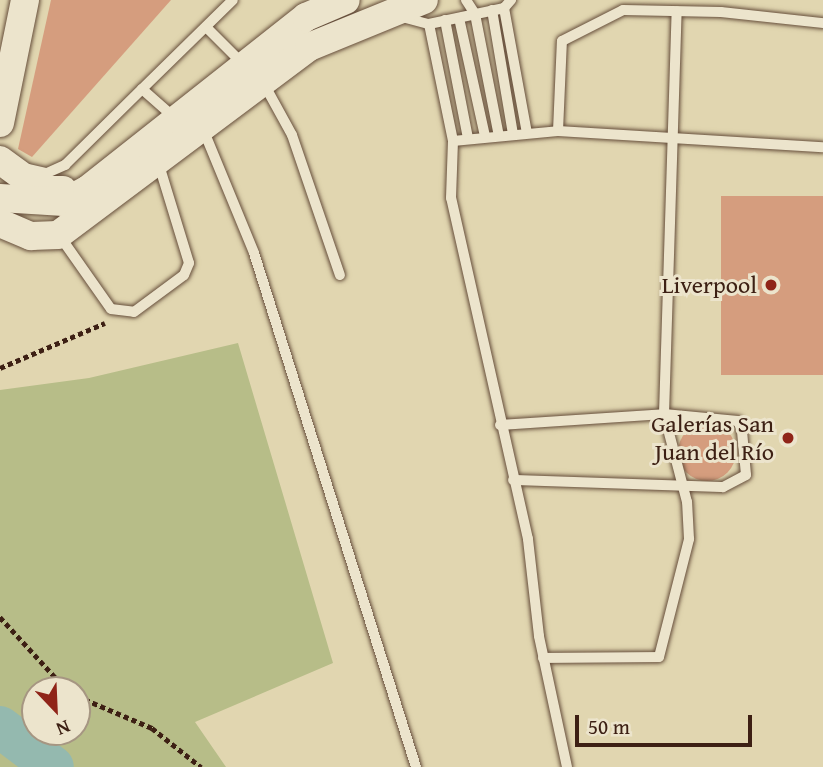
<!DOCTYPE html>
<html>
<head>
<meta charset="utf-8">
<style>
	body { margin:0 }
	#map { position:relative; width:823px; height:767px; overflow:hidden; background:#e1d6b0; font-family:"Gentium Book Plus",serif }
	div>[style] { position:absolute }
	.green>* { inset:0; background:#b7bd88 }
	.river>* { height:42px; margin:-21px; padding:0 21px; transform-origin:21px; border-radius:21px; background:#94b9af }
	.building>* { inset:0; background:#d59d7e; transform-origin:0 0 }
	.round { border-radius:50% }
	.path>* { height:4.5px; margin-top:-2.25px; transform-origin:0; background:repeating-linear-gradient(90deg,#3d2014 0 5px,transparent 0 8.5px) }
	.roads { filter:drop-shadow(0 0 2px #664e3b) drop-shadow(0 0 2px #664e3b) }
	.lane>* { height:10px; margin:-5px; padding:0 5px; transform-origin:5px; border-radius:5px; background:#ece4cc }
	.secondary>* { height:28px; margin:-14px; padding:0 14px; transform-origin:14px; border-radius:14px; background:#ece4cc }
	.dots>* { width:19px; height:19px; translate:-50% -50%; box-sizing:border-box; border:4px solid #ece4cc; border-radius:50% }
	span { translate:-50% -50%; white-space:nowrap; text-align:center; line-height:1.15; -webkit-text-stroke:6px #ece4cc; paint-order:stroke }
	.poi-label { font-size:24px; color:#3d2014 }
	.right { translate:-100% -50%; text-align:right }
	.north { position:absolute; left:21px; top:676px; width:70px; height:70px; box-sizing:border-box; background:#ece4cc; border:2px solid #a69682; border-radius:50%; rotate:157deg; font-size:19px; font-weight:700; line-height:28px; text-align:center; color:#3d2014 }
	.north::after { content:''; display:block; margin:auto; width:24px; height:32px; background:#8f2418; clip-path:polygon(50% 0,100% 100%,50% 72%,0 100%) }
	.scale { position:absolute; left:575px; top:715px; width:177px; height:32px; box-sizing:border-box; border:4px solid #3d2014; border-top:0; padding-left:9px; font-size:21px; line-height:24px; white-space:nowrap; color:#3d2014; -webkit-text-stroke:5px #ece4cc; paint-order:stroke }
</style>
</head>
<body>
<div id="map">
	<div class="green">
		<div style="clip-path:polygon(evenodd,238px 343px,333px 663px,195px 722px,226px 767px,0 767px,0 390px,89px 378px,238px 343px,77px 690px,77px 732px,35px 732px,35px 690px,77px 690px)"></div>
	</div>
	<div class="river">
		<div style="left:0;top:727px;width:66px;rotate:37deg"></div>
	</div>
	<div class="building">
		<div style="clip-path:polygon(51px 0,171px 0,32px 157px,18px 149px)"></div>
		<div style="left:721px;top:196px;width:102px;height:179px"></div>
		<div class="round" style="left:678px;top:423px;width:58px;height:58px"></div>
	</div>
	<div class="path">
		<div style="left:0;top:368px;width:114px;rotate:-23.2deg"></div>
		<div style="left:0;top:617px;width:99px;rotate:47.5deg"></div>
		<div style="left:77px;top:696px;width:82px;rotate:23.1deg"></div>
		<div style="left:152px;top:728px;width:63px;rotate:38.5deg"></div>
	</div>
	<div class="roads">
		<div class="lane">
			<div style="left:466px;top:0;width:17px;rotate:57deg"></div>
			<div style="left:475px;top:14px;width:124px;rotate:78.9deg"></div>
			<div style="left:504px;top:8px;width:127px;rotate:79.6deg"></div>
			<div style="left:492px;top:10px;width:126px;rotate:80.4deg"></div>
			<div style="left:402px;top:17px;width:28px;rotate:15deg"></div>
			<div style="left:429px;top:24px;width:77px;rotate:-12deg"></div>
			<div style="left:504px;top:8px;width:11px;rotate:-49deg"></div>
			<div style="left:459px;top:18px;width:121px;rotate:77.6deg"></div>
			<div style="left:445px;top:20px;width:120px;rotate:79deg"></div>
			<div style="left:429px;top:24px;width:119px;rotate:78.4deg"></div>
			<div style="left:206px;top:27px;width:52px;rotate:45deg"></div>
			<div style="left:264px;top:84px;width:58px;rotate:61.2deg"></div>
			<div style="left:292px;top:135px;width:148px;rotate:71.1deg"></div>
			<div style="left:142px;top:89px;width:127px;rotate:-44.4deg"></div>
			<div style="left:203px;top:129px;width:134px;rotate:67.6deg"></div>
			<div style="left:254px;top:253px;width:539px;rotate:72.51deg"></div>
			<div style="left:558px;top:131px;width:90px;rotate:-87.5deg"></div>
			<div style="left:562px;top:41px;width:68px;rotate:-26.9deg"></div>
			<div style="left:623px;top:10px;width:98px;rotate:1.2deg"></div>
			<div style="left:721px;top:12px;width:103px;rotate:6.2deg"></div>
			<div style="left:29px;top:169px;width:18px;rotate:13deg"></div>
			<div style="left:47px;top:173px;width:20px;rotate:-24deg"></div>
			<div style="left:65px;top:165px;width:108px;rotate:-44.6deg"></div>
			<div style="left:142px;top:89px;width:45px;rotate:41.4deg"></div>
			<div style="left:59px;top:235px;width:90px;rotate:54.9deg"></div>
			<div style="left:111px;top:309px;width:23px;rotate:7deg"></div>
			<div style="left:134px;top:312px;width:62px;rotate:-36.5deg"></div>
			<div style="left:184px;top:275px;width:13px;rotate:-67deg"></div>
			<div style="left:189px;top:263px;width:102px;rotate:-107deg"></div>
			<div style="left:500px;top:425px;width:164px;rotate:-3.8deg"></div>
			<div style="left:664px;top:414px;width:74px;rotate:5.4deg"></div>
			<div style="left:738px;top:421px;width:11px;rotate:68deg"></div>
			<div style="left:742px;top:431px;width:44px;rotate:84.8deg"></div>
			<div style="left:746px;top:475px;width:26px;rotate:152deg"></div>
			<div style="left:723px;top:487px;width:210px;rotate:-178.1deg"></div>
			<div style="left:543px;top:658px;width:116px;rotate:-0.5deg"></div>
			<div style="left:659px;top:657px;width:122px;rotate:-75.7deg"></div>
			<div style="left:689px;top:539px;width:37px;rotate:-93deg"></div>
			<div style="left:687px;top:502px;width:91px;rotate:-104.6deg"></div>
			<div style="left:664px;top:414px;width:403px;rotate:-88.2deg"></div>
			<div style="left:567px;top:767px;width:134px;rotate:-102.1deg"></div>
			<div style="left:539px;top:636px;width:98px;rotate:-96.5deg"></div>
			<div style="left:528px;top:539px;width:350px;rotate:-102.7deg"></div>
			<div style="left:451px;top:198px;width:57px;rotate:-88deg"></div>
			<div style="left:453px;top:141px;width:105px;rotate:-5.4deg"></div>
			<div style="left:558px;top:131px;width:265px;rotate:3.5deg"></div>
		</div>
		<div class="secondary">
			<div style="left:0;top:123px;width:126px;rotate:-78.5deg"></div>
			<div style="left:0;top:160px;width:51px;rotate:36.2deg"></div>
			<div style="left:41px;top:190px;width:22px"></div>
			<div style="left:0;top:198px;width:64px;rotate:3.6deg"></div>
			<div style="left:64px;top:202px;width:26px;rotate:-28deg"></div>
			<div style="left:87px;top:190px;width:279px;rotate:-38.3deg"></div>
			<div style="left:306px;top:17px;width:43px;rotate:-23deg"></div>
			<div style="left:0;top:223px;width:34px;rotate:23deg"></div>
			<div style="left:31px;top:236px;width:27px;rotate:-2deg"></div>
			<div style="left:58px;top:235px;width:314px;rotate:-36.8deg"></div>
			<div style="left:309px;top:47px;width:124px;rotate:-22.2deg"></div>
		</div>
	</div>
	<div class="dots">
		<div style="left:771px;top:285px;background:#8f2418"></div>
		<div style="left:788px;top:438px;background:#8f2418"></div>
	</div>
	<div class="poi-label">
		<span class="right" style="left:757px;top:285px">Liverpool</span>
		<span class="right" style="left:774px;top:438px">Galerías San<br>Juan del Río</span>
	</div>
	<div class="north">N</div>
	<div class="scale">50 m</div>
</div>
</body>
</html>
